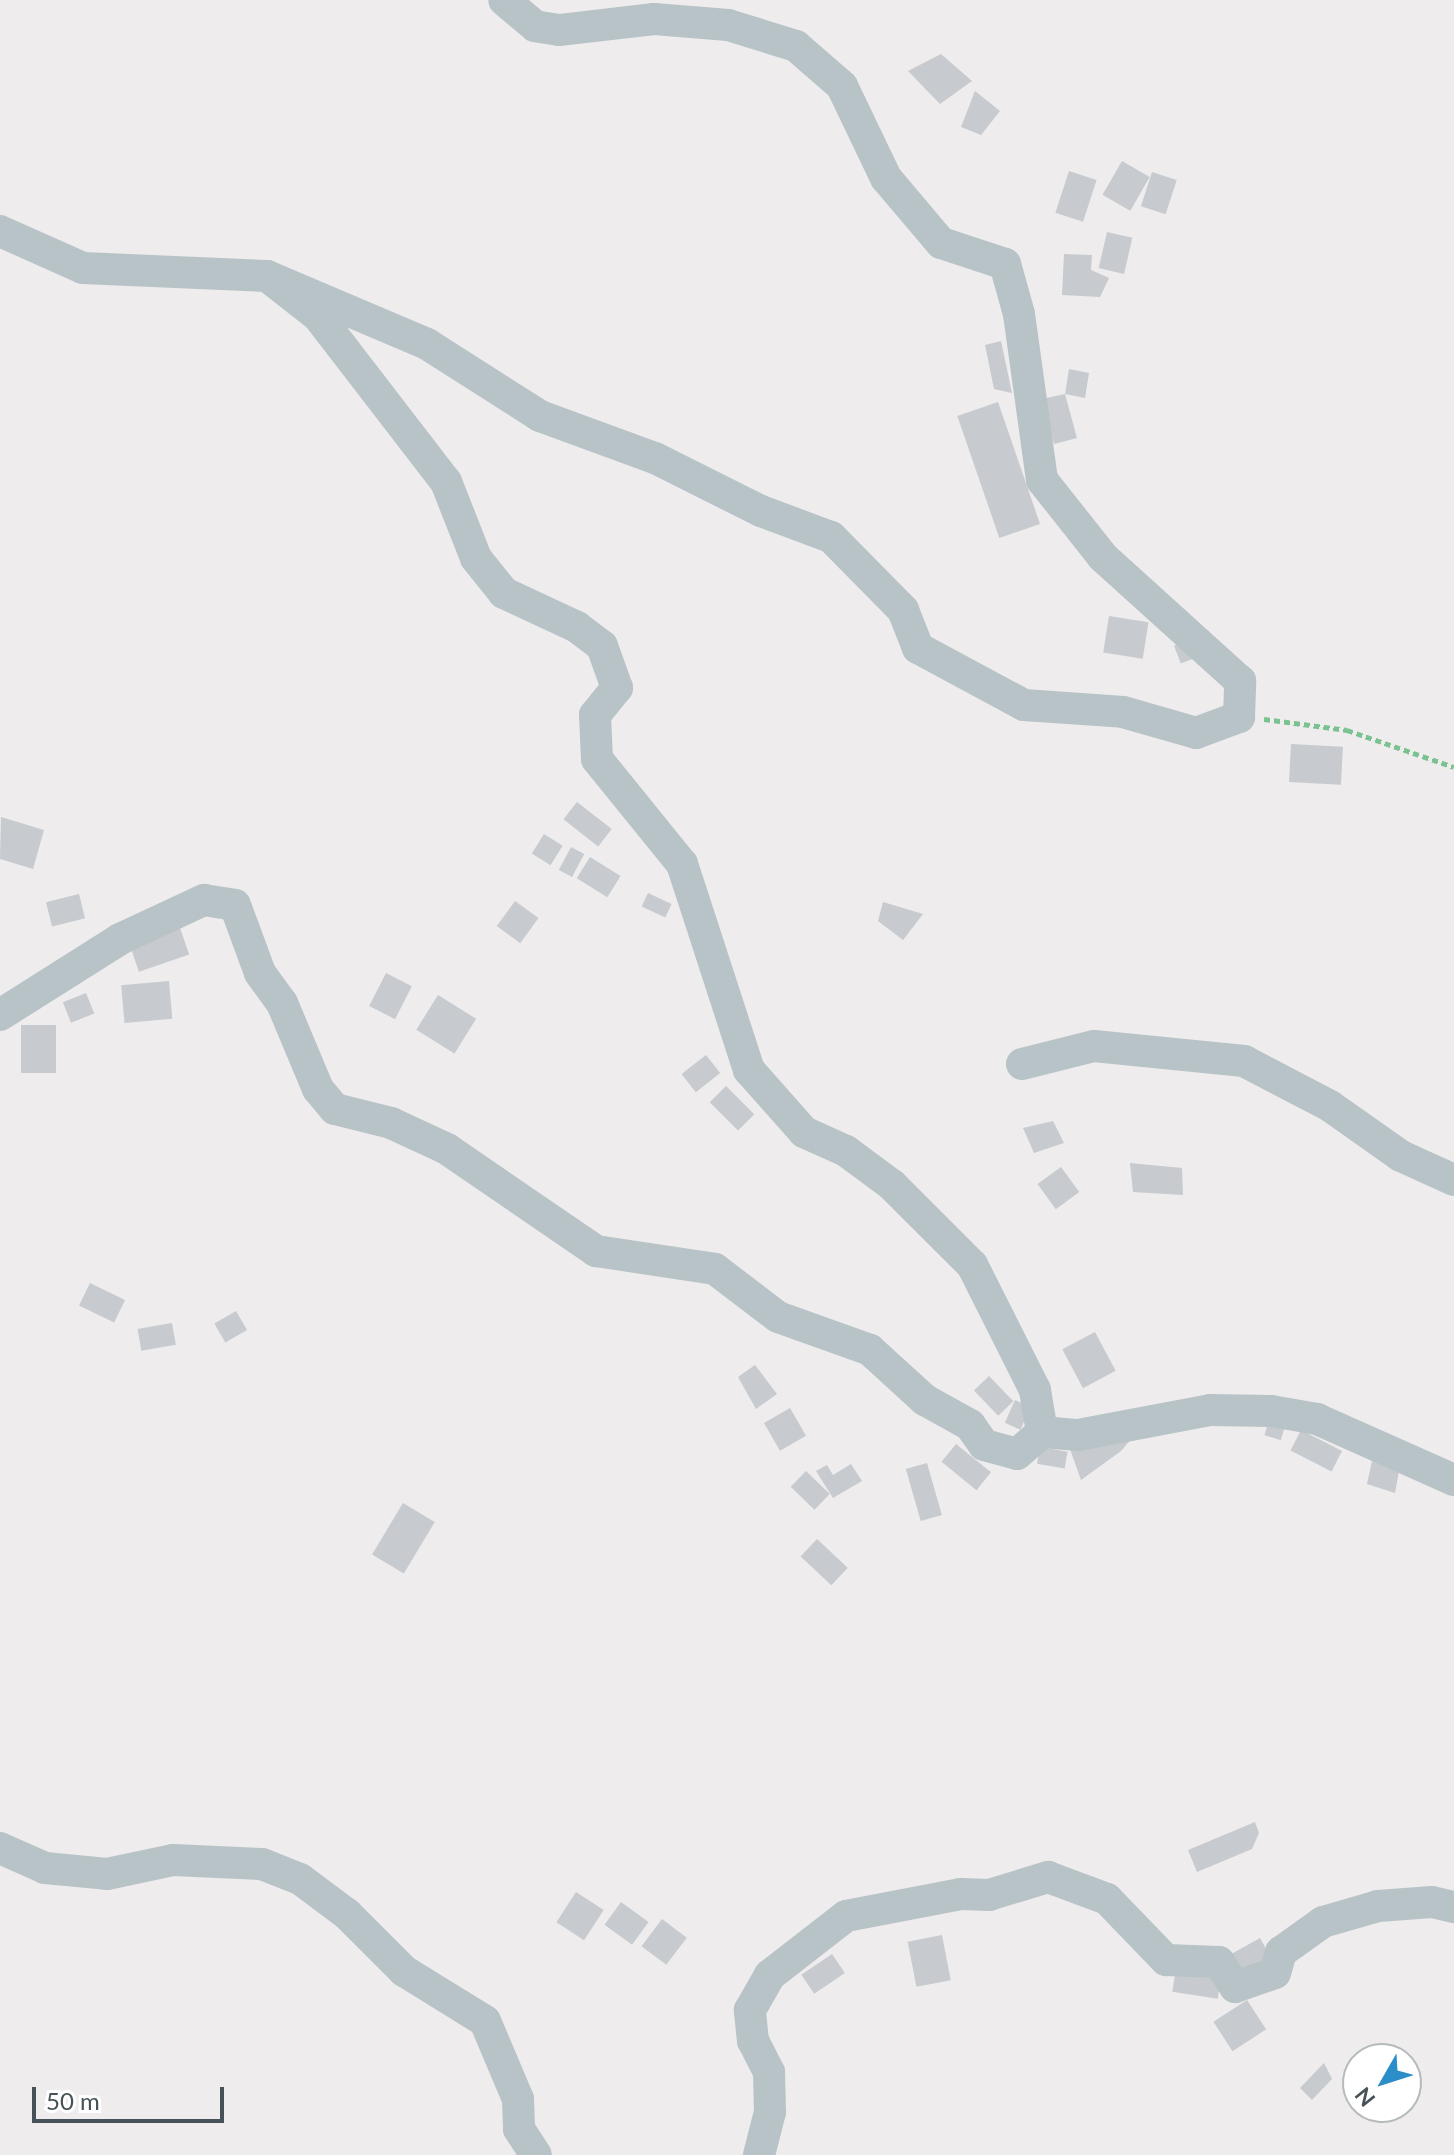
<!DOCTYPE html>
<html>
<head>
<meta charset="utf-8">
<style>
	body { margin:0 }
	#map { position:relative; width:1454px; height:2155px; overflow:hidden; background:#eeecec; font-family:Lato,sans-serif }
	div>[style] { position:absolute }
	.building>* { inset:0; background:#c7cace; transform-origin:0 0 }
	.path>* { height:5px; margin-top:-2.5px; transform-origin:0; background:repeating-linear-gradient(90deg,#7ac290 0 6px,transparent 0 10px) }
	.minor>* { height:32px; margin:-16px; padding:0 16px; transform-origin:16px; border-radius:16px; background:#b8c3c7 }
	span { translate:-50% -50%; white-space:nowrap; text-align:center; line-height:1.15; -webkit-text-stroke:6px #fff; paint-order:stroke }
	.north { position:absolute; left:1342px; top:2043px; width:80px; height:80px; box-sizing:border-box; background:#fff; border:2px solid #b5babc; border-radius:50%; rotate:231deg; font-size:22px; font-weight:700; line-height:32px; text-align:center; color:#465257 }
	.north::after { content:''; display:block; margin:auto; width:28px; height:36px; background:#2c8ec8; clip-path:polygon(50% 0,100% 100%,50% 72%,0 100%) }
	.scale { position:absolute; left:32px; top:2087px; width:192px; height:36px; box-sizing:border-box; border:4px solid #465257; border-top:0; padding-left:10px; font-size:24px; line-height:28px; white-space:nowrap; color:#465257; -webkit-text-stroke:6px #fff; paint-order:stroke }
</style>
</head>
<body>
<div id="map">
	<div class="building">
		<div style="clip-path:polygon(941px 54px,972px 81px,940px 104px,908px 71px)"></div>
		<div style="clip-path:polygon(975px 91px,1000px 111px,981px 135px,961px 127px)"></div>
		<div style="left:1122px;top:161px;width:32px;height:39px;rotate:30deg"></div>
		<div style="left:1069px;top:171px;width:29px;height:44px;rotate:18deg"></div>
		<div style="left:1152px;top:172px;width:26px;height:36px;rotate:18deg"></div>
		<div style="left:1107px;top:232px;width:26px;height:37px;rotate:13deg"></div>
		<div style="clip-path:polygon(1064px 254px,1092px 255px,1091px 270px,1109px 278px,1100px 297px,1062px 295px)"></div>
		<div style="clip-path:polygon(1001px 341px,1012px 393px,994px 389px,985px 345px)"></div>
		<div style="clip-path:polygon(1069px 369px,1089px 373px,1085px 398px,1065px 394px,1077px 438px,1054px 444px,1042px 399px,1065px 394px)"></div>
		<div style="left:998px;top:402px;width:129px;height:43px;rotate:71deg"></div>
		<div style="left:1109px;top:616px;width:40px;height:37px;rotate:9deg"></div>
		<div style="left:1189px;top:640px;width:19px;height:16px;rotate:69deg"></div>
		<div style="left:1291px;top:744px;width:52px;height:38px;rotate:3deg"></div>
		<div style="left:577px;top:802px;width:44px;height:22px;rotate:38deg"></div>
		<div style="clip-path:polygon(1px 817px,44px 830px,33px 869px,0 859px)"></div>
		<div style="left:544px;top:834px;width:22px;height:23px;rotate:32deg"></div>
		<div style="left:571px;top:847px;width:15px;height:26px;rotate:28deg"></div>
		<div style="left:590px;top:857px;width:36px;height:25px;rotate:32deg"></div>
		<div style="left:648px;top:893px;width:26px;height:15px;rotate:25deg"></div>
		<div style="left:79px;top:894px;width:25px;height:34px;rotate:76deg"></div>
		<div style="left:515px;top:901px;width:29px;height:31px;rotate:36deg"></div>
		<div style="clip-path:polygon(883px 902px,923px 914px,903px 940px,878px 921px)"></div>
		<div style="left:180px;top:928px;width:28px;height:53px;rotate:71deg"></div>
		<div style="left:386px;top:973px;width:29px;height:37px;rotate:27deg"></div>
		<div style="left:169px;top:981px;width:38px;height:48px;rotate:85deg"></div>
		<div style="left:86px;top:993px;width:22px;height:25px;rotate:68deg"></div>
		<div style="left:438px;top:995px;width:45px;height:41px;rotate:32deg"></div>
		<div style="left:21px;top:1025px;width:35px;height:48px"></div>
		<div style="left:706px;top:1055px;width:23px;height:31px;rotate:52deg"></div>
		<div style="left:726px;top:1086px;width:40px;height:23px;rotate:45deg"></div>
		<div style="clip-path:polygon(1053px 1121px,1064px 1143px,1034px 1153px,1023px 1128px)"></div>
		<div style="clip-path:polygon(1130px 1163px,1182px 1168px,1183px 1195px,1133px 1192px)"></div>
		<div style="left:1061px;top:1167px;width:31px;height:29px;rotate:54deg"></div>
		<div style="left:90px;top:1283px;width:39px;height:25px;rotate:26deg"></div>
		<div style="left:236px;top:1311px;width:22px;height:25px;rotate:60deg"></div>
		<div style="left:172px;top:1323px;width:22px;height:35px;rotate:80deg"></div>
		<div style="left:1095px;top:1332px;width:44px;height:37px;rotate:62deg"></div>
		<div style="clip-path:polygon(755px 1365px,777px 1394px,756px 1409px,738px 1377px)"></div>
		<div style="left:989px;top:1376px;width:35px;height:21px;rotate:46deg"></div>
		<div style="left:1015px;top:1400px;width:17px;height:25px;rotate:24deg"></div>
		<div style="left:790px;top:1408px;width:32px;height:30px;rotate:60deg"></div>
		<div style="left:1270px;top:1417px;width:17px;height:19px;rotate:17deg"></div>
		<div style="left:1301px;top:1430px;width:46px;height:23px;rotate:27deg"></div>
		<div style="clip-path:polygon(1132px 1438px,1121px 1451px,1081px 1480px,1070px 1449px)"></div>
		<div style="left:956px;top:1444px;width:45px;height:23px;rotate:39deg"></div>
		<div style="left:1040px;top:1447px;width:28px;height:17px;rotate:10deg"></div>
		<div style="clip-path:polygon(1372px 1461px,1399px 1471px,1395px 1493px,1367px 1484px)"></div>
		<div style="left:927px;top:1463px;width:54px;height:22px;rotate:74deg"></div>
		<div style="clip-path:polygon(851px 1464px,862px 1481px,833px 1498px,816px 1471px,827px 1465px,833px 1475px)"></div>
		<div style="left:806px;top:1471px;width:33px;height:22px;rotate:44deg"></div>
		<div style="left:403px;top:1503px;width:37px;height:60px;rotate:31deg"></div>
		<div style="left:817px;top:1539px;width:42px;height:24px;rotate:43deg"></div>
		<div style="clip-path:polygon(1255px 1822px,1259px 1833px,1252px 1849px,1197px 1872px,1188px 1850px)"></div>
		<div style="left:576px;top:1892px;width:33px;height:36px;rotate:33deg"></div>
		<div style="left:621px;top:1902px;width:34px;height:28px;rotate:36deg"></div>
		<div style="left:662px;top:1919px;width:31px;height:34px;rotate:37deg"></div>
		<div style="left:942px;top:1935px;width:46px;height:35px;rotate:79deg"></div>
		<div style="left:1260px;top:1938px;width:29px;height:40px;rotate:61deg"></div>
		<div style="left:832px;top:1954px;width:23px;height:37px;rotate:56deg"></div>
		<div style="left:1177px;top:1962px;width:46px;height:30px;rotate:9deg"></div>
		<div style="left:1247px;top:2000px;width:35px;height:40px;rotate:57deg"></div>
		<div style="clip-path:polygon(1324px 2063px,1332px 2079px,1312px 2100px,1300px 2088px)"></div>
	</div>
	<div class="path">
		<div style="left:1264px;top:719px;width:84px;rotate:7.5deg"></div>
		<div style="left:1347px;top:730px;width:113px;rotate:19.1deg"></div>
	</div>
	<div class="minor">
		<div style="left:0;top:231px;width:91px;rotate:24deg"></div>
		<div style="left:83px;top:268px;width:184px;rotate:2.5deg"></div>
		<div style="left:267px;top:276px;width:174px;rotate:23deg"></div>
		<div style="left:427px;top:344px;width:134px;rotate:32.5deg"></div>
		<div style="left:540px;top:416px;width:122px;rotate:20.1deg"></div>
		<div style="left:655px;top:458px;width:119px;rotate:26.6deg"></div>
		<div style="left:761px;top:511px;width:75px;rotate:20.4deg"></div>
		<div style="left:831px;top:537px;width:103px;rotate:45.4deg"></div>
		<div style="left:903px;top:610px;width:41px;rotate:68.5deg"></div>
		<div style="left:918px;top:648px;width:120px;rotate:28.3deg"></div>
		<div style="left:1024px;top:705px;width:99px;rotate:4deg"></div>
		<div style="left:1123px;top:712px;width:76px;rotate:16deg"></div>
		<div style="left:1196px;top:733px;width:46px;rotate:-20.4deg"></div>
		<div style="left:1239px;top:717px;width:36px;rotate:-88deg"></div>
		<div style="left:1240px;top:681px;width:185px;rotate:-137.9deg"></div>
		<div style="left:1103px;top:557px;width:98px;rotate:-128.4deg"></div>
		<div style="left:1042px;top:480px;width:168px;rotate:-97.9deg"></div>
		<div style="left:1019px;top:314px;width:52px;rotate:-105.6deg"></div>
		<div style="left:1005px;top:264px;width:67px;rotate:-161.8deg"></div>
		<div style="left:941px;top:243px;width:85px;rotate:-130.2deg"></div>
		<div style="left:886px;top:178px;width:102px;rotate:-115.6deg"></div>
		<div style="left:842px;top:86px;width:61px;rotate:-139deg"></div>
		<div style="left:796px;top:46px;width:71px;rotate:-162.8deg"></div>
		<div style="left:728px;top:25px;width:74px;rotate:-175.4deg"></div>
		<div style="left:654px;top:19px;width:96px;rotate:173.4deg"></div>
		<div style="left:559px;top:30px;width:24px;rotate:-171deg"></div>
		<div style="left:535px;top:26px;width:40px;rotate:-140deg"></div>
		<div style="left:0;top:1015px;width:142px;rotate:-32.3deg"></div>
		<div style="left:120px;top:939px;width:93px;rotate:-24.9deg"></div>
		<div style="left:204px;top:900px;width:31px;rotate:9deg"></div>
		<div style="left:235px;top:905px;width:72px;rotate:69.8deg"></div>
		<div style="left:260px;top:973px;width:37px;rotate:54deg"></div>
		<div style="left:282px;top:1003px;width:93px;rotate:67.3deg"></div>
		<div style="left:318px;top:1089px;width:26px;rotate:50deg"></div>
		<div style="left:335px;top:1109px;width:58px;rotate:14deg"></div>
		<div style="left:391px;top:1123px;width:62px;rotate:24.9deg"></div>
		<div style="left:447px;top:1149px;width:181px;rotate:34.4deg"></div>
		<div style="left:596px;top:1251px;width:120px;rotate:8.6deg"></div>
		<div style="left:715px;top:1269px;width:79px;rotate:37.3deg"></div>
		<div style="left:778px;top:1317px;width:98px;rotate:19.7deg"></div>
		<div style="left:870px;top:1350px;width:74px;rotate:42.3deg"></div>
		<div style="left:925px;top:1400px;width:51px;rotate:29.1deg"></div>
		<div style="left:970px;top:1425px;width:24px;rotate:55deg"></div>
		<div style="left:984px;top:1445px;width:34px;rotate:15deg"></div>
		<div style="left:1017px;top:1454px;width:33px;rotate:-41deg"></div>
		<div style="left:1042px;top:1432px;width:43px;rotate:-99.5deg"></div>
		<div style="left:1035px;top:1390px;width:140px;rotate:-116.7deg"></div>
		<div style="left:972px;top:1265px;width:113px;rotate:-135deg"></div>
		<div style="left:892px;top:1185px;width:57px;rotate:-143.5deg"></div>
		<div style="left:846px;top:1151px;width:46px;rotate:-155.7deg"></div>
		<div style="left:804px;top:1132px;width:83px;rotate:-131.6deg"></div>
		<div style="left:749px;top:1070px;width:217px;rotate:-108deg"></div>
		<div style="left:682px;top:864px;width:135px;rotate:-129deg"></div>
		<div style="left:597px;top:759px;width:44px;rotate:-92.6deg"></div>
		<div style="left:595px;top:715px;width:35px;rotate:-51deg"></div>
		<div style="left:617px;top:688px;width:45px;rotate:-109.7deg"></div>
		<div style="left:602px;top:646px;width:31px;rotate:-143deg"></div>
		<div style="left:577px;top:627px;width:81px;rotate:-155deg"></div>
		<div style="left:504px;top:593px;width:45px;rotate:-128.7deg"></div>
		<div style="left:476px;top:558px;width:82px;rotate:-111.5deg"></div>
		<div style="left:446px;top:482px;width:210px;rotate:-127.6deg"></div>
		<div style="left:318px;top:316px;width:65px;rotate:-141.9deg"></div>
		<div style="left:1022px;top:1064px;width:74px;rotate:-14deg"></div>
		<div style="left:1094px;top:1046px;width:151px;rotate:5.7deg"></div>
		<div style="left:1244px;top:1061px;width:97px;rotate:27.6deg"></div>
		<div style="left:1330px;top:1106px;width:87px;rotate:35.2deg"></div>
		<div style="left:1401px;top:1156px;width:58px;rotate:24.4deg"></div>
		<div style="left:1042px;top:1432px;width:36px;rotate:5deg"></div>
		<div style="left:1078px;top:1435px;width:134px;rotate:-10.7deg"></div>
		<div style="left:1210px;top:1410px;width:61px;rotate:0.9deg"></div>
		<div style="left:1271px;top:1411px;width:47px;rotate:9.9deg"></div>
		<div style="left:1317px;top:1419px;width:150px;rotate:24deg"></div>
		<div style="left:0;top:1848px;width:49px;rotate:24deg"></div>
		<div style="left:45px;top:1868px;width:62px;rotate:5.5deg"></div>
		<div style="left:107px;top:1874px;width:67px;rotate:-12deg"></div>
		<div style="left:173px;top:1860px;width:89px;rotate:2.6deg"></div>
		<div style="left:262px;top:1864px;width:41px;rotate:21.5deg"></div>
		<div style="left:300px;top:1879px;width:59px;rotate:36.7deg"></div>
		<div style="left:347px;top:1914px;width:81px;rotate:45deg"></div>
		<div style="left:404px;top:1971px;width:95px;rotate:31.7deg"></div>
		<div style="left:485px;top:2021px;width:85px;rotate:67.1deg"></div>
		<div style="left:518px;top:2099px;width:30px;rotate:88deg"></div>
		<div style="left:519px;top:2129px;width:31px;rotate:57deg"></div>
		<div style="left:759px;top:2155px;width:44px;rotate:-75.7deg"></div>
		<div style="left:770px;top:2112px;width:40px;rotate:-91.4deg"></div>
		<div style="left:769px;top:2072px;width:35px;rotate:-117deg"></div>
		<div style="left:753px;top:2041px;width:31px;rotate:-96deg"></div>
		<div style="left:750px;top:2010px;width:40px;rotate:-60.3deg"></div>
		<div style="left:770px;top:1975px;width:96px;rotate:-37.8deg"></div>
		<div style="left:846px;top:1916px;width:117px;rotate:-10.8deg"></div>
		<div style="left:961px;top:1894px;width:28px;rotate:2deg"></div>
		<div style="left:989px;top:1895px;width:62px;rotate:-17deg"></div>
		<div style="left:1048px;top:1877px;width:63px;rotate:20.4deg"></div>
		<div style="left:1107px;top:1899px;width:85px;rotate:46deg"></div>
		<div style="left:1166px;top:1960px;width:53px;rotate:2.2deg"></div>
		<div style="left:1219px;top:1962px;width:30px;rotate:57deg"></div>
		<div style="left:1235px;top:1987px;width:42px;rotate:-19.3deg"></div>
		<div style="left:1275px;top:1973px;width:22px;rotate:-74deg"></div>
		<div style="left:1281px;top:1952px;width:52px;rotate:-35.5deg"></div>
		<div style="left:1323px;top:1922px;width:57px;rotate:-16.2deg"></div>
		<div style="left:1378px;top:1906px;width:54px;rotate:-4.2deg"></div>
		<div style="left:1432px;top:1902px;width:23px;rotate:13deg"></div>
	</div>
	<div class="north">N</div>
	<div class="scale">50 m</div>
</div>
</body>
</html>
